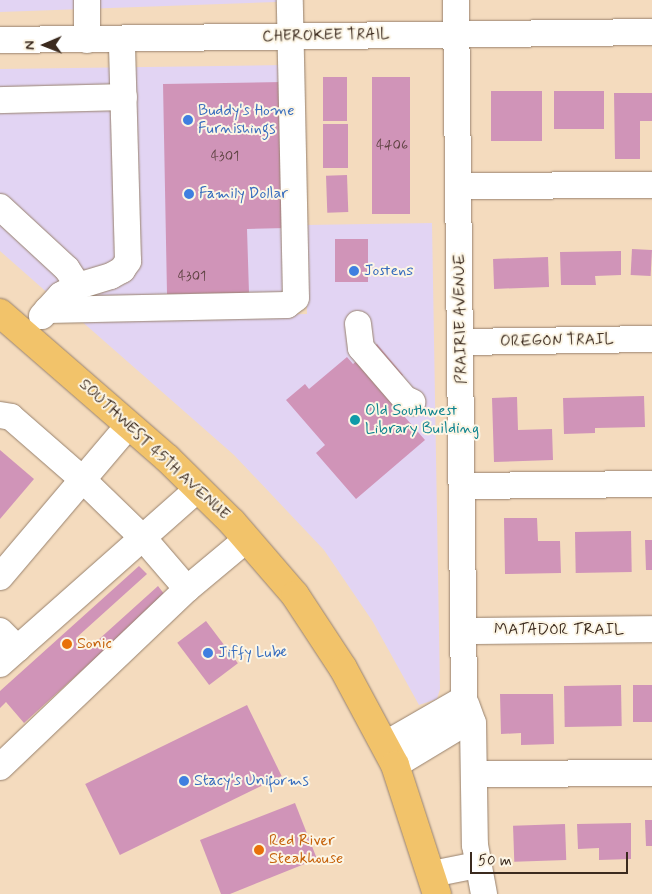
<!DOCTYPE html>
<html>
<head>
<meta charset="utf-8">
<style>
	body { margin:0 }
	#map { position:relative; width:652px; height:894px; overflow:hidden; background:#f4dbbe; font-family:Mynerve,sans-serif }
	div>[style] { position:absolute }
	.built>* { inset:0; background:#e2d4f3 }
	.building>* { inset:0; background:#d094b8; transform-origin:0 0 }
	.roads { filter:drop-shadow(0 0 1px #98826e) drop-shadow(0 0 1px #98826e) }
	.minor>* { height:26px; margin:-13px; padding:0 13px; transform-origin:13px; border-radius:13px; background:#fff }
	.major>* { height:28px; margin:-14px; padding:0 14px; transform-origin:14px; border-radius:14px; background:#f2c36a }
	.dots>* { width:14px; height:14px; translate:-50% -50%; box-sizing:border-box; border:2px solid #fcf5e5; border-radius:50% }
	span { translate:-50% -50%; white-space:nowrap; text-align:center; line-height:1.15; -webkit-text-stroke:4px #fcf5e5; paint-order:stroke }
	.number-label { font-size:14px; color:#604444 }
	.number-label span { -webkit-text-stroke-width:0 }
	.street-label { font-size:16px; color:#3b2a1e }
	.shop-label { font-size:16px; color:#366cbe }
	.left { translate:0 -50%; text-align:left }
	.culture-label { font-size:16px; color:#0d838f }
	.food-label { font-size:16px; color:#c56008 }
	.north { position:absolute; left:20px; top:20px; width:50px; height:50px; -webkit-text-stroke:4px #fcf5e5; paint-order:stroke; rotate:269deg; font-size:14px; font-weight:700; line-height:20px; text-align:center; color:#3b2a1e }
	.north::after { content:''; display:block; margin:auto; width:18px; height:22px; background:#3b2a1e; clip-path:polygon(50% 0,100% 100%,50% 72%,0 100%) }
	.scale { position:absolute; left:470px; top:852px; width:158px; height:22px; box-sizing:border-box; border:2px solid #3b2a1e; border-top:0; padding-left:6px; font-size:15px; line-height:18px; white-space:nowrap; color:#3b2a1e; -webkit-text-stroke:4px #fcf5e5; paint-order:stroke }
</style>
</head>
<body>
<div id="map">
	<div class="built">
		<div style="clip-path:polygon(0 0,277px 0,277px 2px,0 12px)"></div>
		<div style="clip-path:polygon(285px 65px,290px 286px,279px 298px,59px 303px,0 251px,0 69px)"></div>
		<div style="clip-path:polygon(432px 223px,440px 689px,437px 699px,419px 705px,373px 622px,324px 550px,234px 455px,79px 319px,307px 314px,305px 225px)"></div>
	</div>
	<div class="building">
		<div style="left:323px;top:77px;width:24px;height:44px"></div>
		<div style="left:372px;top:77px;width:38px;height:137px"></div>
		<div style="clip-path:polygon(283px 82px,286px 228px,247px 229px,249px 293px,167px 294px,163px 84px)"></div>
		<div style="left:542px;top:91px;width:50px;height:51px;rotate:90deg"></div>
		<div style="left:604px;top:91px;width:38px;height:50px;rotate:90deg"></div>
		<div style="clip-path:polygon(614px 93px,652px 93px,652px 121px,640px 121px,640px 159px,615px 159px)"></div>
		<div style="left:323px;top:124px;width:25px;height:44px"></div>
		<div style="left:347px;top:175px;width:37px;height:21px;rotate:88deg"></div>
		<div style="left:335px;top:239px;width:33px;height:43px"></div>
		<div style="left:632px;top:249px;width:20px;height:26px;rotate:3deg"></div>
		<div style="clip-path:polygon(621px 251px,621px 275px,595px 276px,596px 285px,561px 285px,560px 252px)"></div>
		<div style="left:548px;top:257px;width:30px;height:55px;rotate:88deg"></div>
		<div style="clip-path:polygon(377px 344px,403px 375px,383px 392px,425px 440px,356px 499px,316px 453px,325px 445px,286px 400px,305px 384px,309px 389px,347px 357px,353px 364px)"></div>
		<div style="clip-path:polygon(644px 396px,645px 427px,595px 428px,595px 433px,564px 434px,563px 398px)"></div>
		<div style="clip-path:polygon(517px 397px,518px 430px,552px 429px,553px 460px,494px 462px,492px 398px)"></div>
		<div style="clip-path:polygon(0 450px,34px 479px,0 519px)"></div>
		<div style="clip-path:polygon(504px 518px,537px 518px,538px 541px,560px 541px,561px 573px,505px 574px)"></div>
		<div style="left:631px;top:531px;width:41px;height:56px;rotate:89deg"></div>
		<div style="clip-path:polygon(645px 540px,652px 540px,652px 570px,646px 570px)"></div>
		<div style="clip-path:polygon(139px 566px,147px 574px,76px 638px,87px 650px,158px 586px,165px 595px,24px 723px,6px 702px,0 708px,0 691px)"></div>
		<div style="left:206px;top:621px;width:53px;height:36px;rotate:53deg"></div>
		<div style="left:621px;top:685px;width:41px;height:57px;rotate:89deg"></div>
		<div style="left:633px;top:685px;width:19px;height:37px"></div>
		<div style="clip-path:polygon(500px 694px,553px 694px,554px 744px,521px 745px,521px 733px,501px 734px)"></div>
		<div style="left:247px;top:705px;width:79px;height:180px;rotate:64deg"></div>
		<div style="clip-path:polygon(295px 803px,317px 859px,230px 894px,221px 894px,200px 840px)"></div>
		<div style="clip-path:polygon(645px 820px,652px 820px,652px 846px,646px 846px)"></div>
		<div style="clip-path:polygon(631px 823px,631px 859px,599px 860px,599px 848px,578px 849px,577px 824px)"></div>
		<div style="left:565px;top:824px;width:36px;height:52px;rotate:88deg"></div>
	</div>
	<div class="roads">
		<div class="minor">
			<div style="left:87px;top:0;width:40px;rotate:90deg"></div>
			<div style="left:0;top:40px;width:652px;rotate:-0.7deg"></div>
			<div style="left:0;top:100px;width:124px;rotate:-1.4deg"></div>
			<div style="left:458px;top:186px;width:194px;rotate:-0.3deg"></div>
			<div style="left:0;top:207px;width:91px;rotate:42.8deg"></div>
			<div style="left:67px;top:269px;width:20px;rotate:57deg"></div>
			<div style="left:47px;top:310px;width:240px;rotate:-1.2deg"></div>
			<div style="left:287px;top:305px;width:11px;rotate:-38deg"></div>
			<div style="left:296px;top:298px;width:298px;rotate:-91.2deg"></div>
			<div style="left:42px;top:316px;width:28px;rotate:-48deg"></div>
			<div style="left:61px;top:295px;width:19px;rotate:-28deg"></div>
			<div style="left:78px;top:286px;width:34px;rotate:-17deg"></div>
			<div style="left:111px;top:276px;width:13px;rotate:-29deg"></div>
			<div style="left:122px;top:270px;width:11px;rotate:-56deg"></div>
			<div style="left:128px;top:261px;width:221px;rotate:-91.6deg"></div>
			<div style="left:358px;top:324px;width:24px;rotate:83deg"></div>
			<div style="left:361px;top:348px;width:67px;rotate:49.2deg"></div>
			<div style="left:405px;top:399px;width:8px;rotate:23deg"></div>
			<div style="left:461px;top:342px;width:191px;rotate:-0.9deg"></div>
			<div style="left:0;top:415px;width:11px;rotate:10deg"></div>
			<div style="left:11px;top:417px;width:94px;rotate:41.1deg"></div>
			<div style="left:82px;top:479px;width:86px;rotate:44.1deg"></div>
			<div style="left:144px;top:539px;width:66px;rotate:49.3deg"></div>
			<div style="left:463px;top:486px;width:189px;rotate:-0.6deg"></div>
			<div style="left:0;top:577px;width:199px;rotate:-49.7deg"></div>
			<div style="left:0;top:631px;width:25px;rotate:45deg"></div>
			<div style="left:465px;top:631px;width:187px;rotate:-0.6deg"></div>
			<div style="left:0;top:664px;width:264px;rotate:-41.5deg"></div>
			<div style="left:466px;top:704px;width:20px;rotate:70deg"></div>
			<div style="left:473px;top:723px;width:122px;rotate:89.1deg"></div>
			<div style="left:475px;top:845px;width:50px;rotate:79.6deg"></div>
			<div style="left:384px;top:745px;width:92px;rotate:-29.9deg"></div>
			<div style="left:395px;top:765px;width:74px;rotate:-31.1deg"></div>
			<div style="left:458px;top:727px;width:29px;rotate:-78deg"></div>
			<div style="left:464px;top:699px;width:699px;rotate:-90.66deg"></div>
			<div style="left:0;top:767px;width:258px;rotate:-43.6deg"></div>
			<div style="left:187px;top:589px;width:78px;rotate:-39.8deg"></div>
			<div style="left:474px;top:774px;width:178px;rotate:-0.3deg"></div>
			<div style="left:432px;top:874px;width:46px;rotate:-11.3deg"></div>
		</div>
		<div class="major">
			<div style="left:0;top:313px;width:221px;rotate:41deg"></div>
			<div style="left:167px;top:458px;width:91px;rotate:44.6deg"></div>
			<div style="left:232px;top:522px;width:96px;rotate:49.2deg"></div>
			<div style="left:295px;top:595px;width:87px;rotate:56.7deg"></div>
			<div style="left:343px;top:668px;width:110px;rotate:61.8deg"></div>
			<div style="left:395px;top:765px;width:136px;rotate:72deg"></div>
		</div>
	</div>
	<div class="dots">
		<div style="left:188px;top:120px;background:#3f7fe0"></div>
		<div style="left:189px;top:194px;background:#3f7fe0"></div>
		<div style="left:354px;top:271px;background:#3f7fe0"></div>
		<div style="left:355px;top:420px;background:#0f9aa8"></div>
		<div style="left:67px;top:644px;background:#e8710a"></div>
		<div style="left:208px;top:653px;background:#3f7fe0"></div>
		<div style="left:184px;top:781px;background:#3f7fe0"></div>
		<div style="left:259px;top:850px;background:#e8710a"></div>
	</div>
	<div class="number-label">
		<span style="left:392px;top:145px">4406</span>
		<span style="left:225px;top:156px">4301</span>
		<span style="left:192px;top:276px">4301</span>
	</div>
	<div class="street-label">
		<span style="left:326px;top:36px;rotate:-1deg">CHEROKEE TRAIL</span>
		<span style="left:461px;top:319px;rotate:-91deg">PRAIRIE AVENUE</span>
		<span style="left:557px;top:341px;rotate:-1deg">OREGON TRAIL</span>
		<span style="left:154px;top:450px;rotate:43deg">SOUTHWEST 45TH AVENUE</span>
		<span style="left:559px;top:630px">MATADOR TRAIL</span>
	</div>
	<div class="shop-label">
		<span class="left" style="left:198px;top:120px">Buddy's Home<br>Furnishings</span>
		<span class="left" style="left:199px;top:194px">Family Dollar</span>
		<span class="left" style="left:364px;top:271px">Jostens</span>
		<span class="left" style="left:218px;top:653px">Jiffy Lube</span>
		<span class="left" style="left:194px;top:781px">Stacy's Uniforms</span>
	</div>
	<div class="culture-label">
		<span class="left" style="left:365px;top:420px">Old Southwest<br>Library Building</span>
	</div>
	<div class="food-label">
		<span class="left" style="left:77px;top:644px">Sonic</span>
		<span class="left" style="left:269px;top:850px">Red River<br>Steakhouse</span>
	</div>
	<div class="north">N</div>
	<div class="scale">50 m</div>
</div>
</body>
</html>
